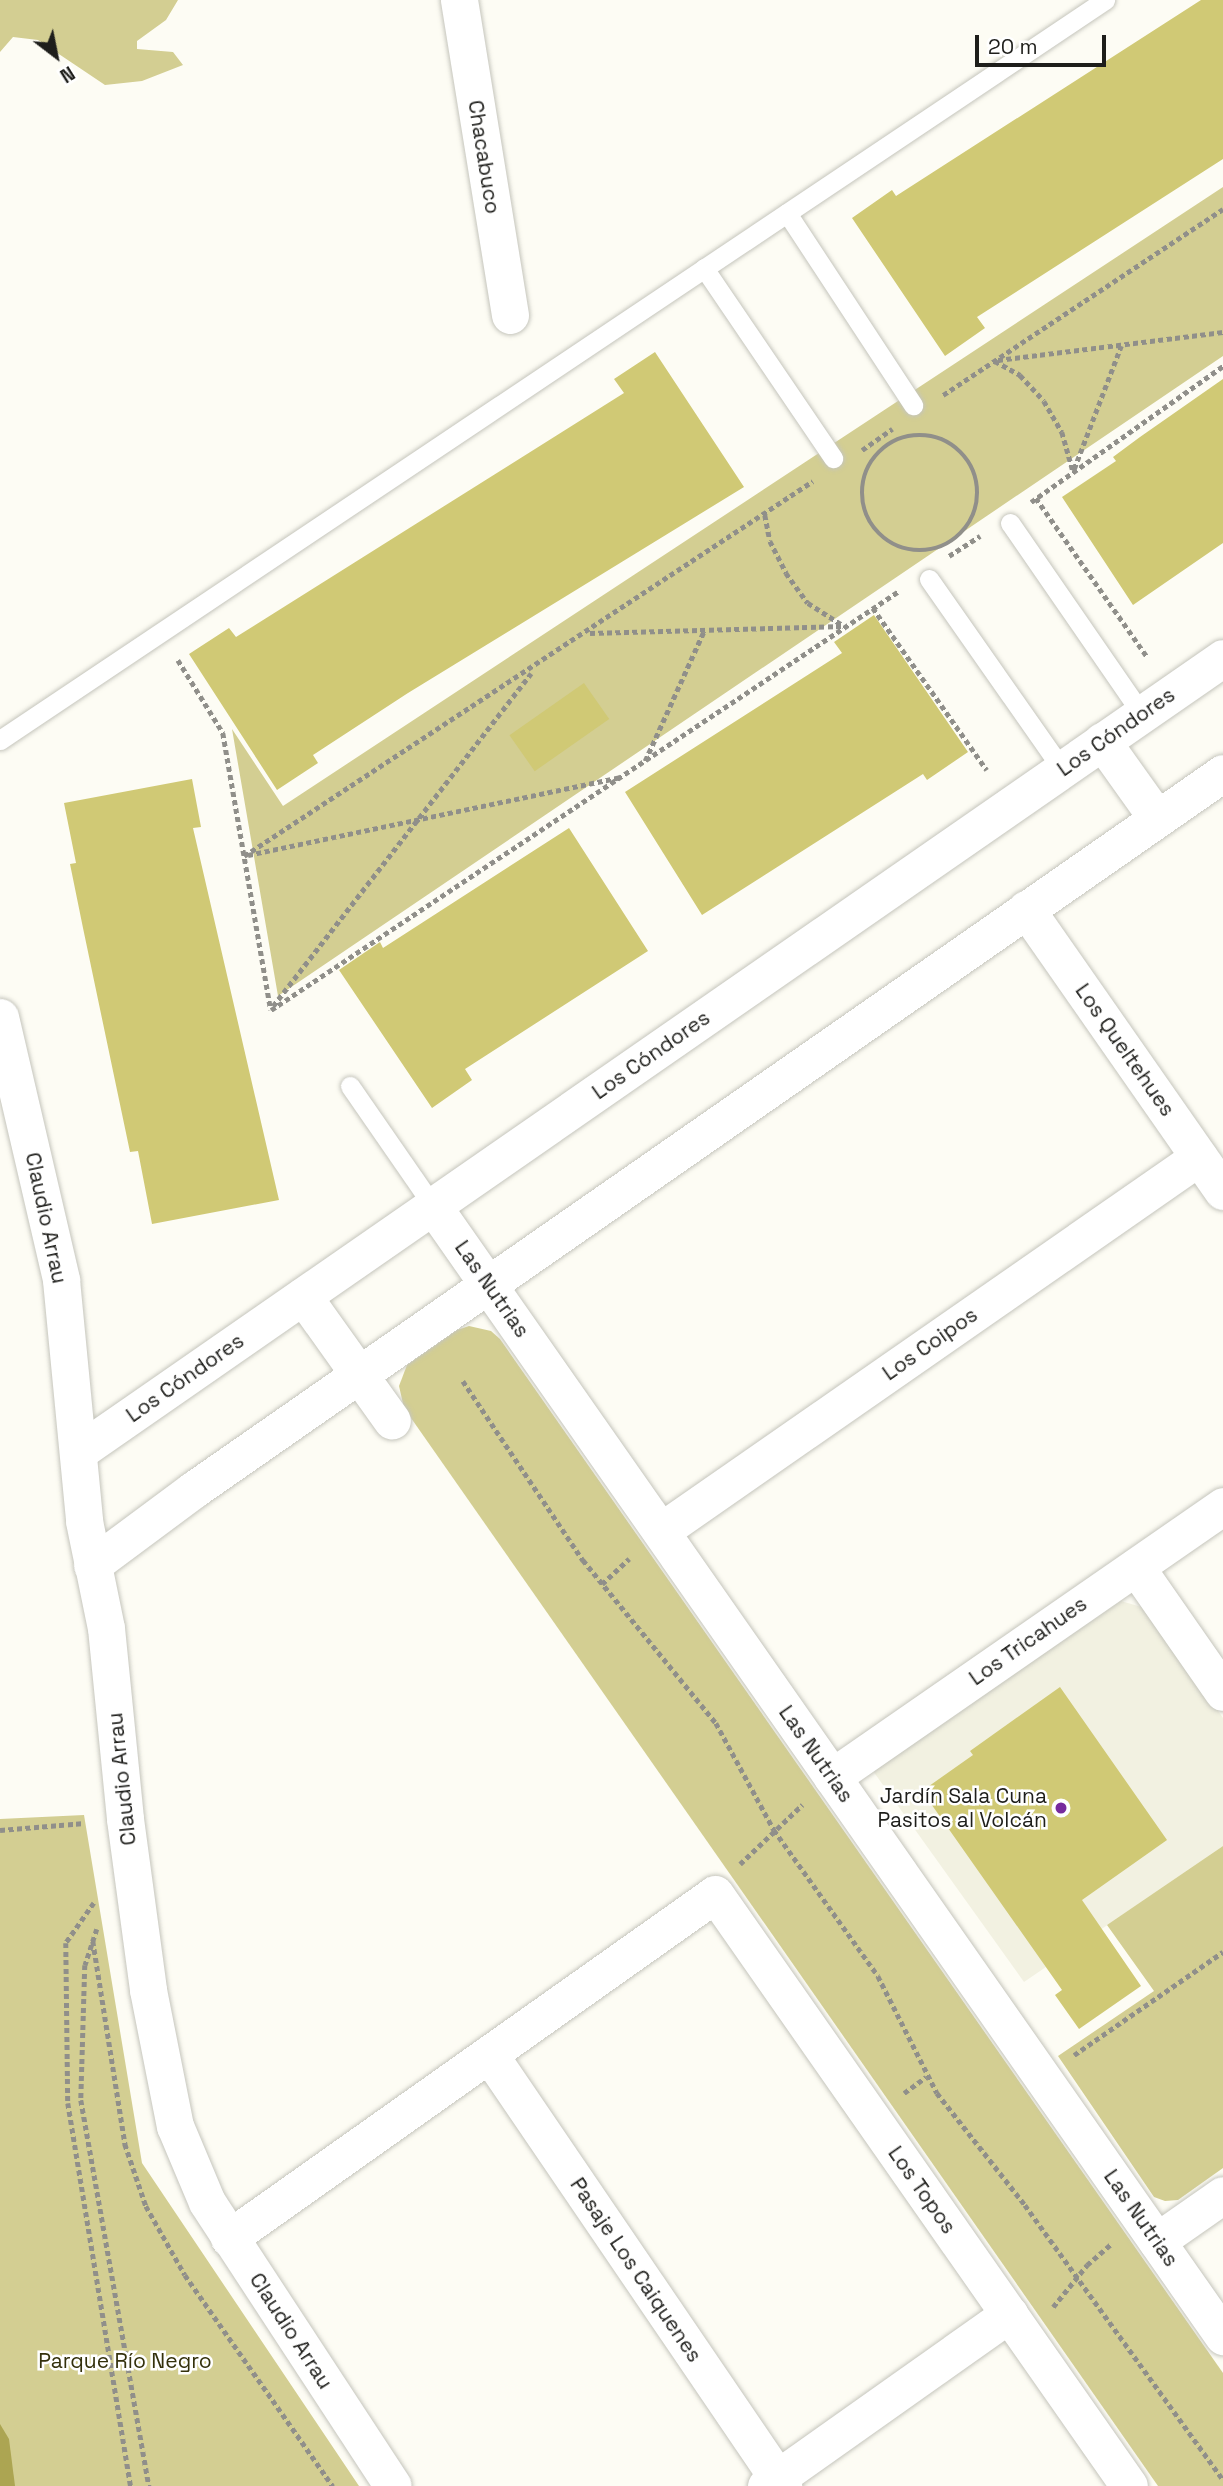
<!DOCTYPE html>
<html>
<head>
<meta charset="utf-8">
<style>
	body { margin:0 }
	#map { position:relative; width:1223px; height:2486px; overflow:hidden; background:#fdfcf4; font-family:"Space Grotesk",sans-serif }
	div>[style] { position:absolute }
	.built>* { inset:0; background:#f2f1e1 }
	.green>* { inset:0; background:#d3ce92 }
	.water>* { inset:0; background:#aca552 }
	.building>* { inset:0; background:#d0c975; transform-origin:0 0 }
	.path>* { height:4.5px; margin-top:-2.25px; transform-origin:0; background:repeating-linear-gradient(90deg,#908f8a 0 5px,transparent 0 8.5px) }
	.path>.ring { margin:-2.25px; padding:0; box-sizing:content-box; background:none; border:4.5px solid #908f8a; border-radius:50% }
	.roads { filter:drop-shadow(0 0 2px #c5c5bc) drop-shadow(0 0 2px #c5c5bc) }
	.service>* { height:19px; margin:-9.5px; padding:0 9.5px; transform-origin:9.5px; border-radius:9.5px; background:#fff }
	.minor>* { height:37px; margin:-18.5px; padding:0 18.5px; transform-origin:18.5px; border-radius:18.5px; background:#fff }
	.dots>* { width:19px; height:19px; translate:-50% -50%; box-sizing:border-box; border:4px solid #fff; border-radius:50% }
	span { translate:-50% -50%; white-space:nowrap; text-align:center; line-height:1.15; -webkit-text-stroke:5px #fff; paint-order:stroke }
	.street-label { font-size:21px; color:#1e1e1b }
	.poi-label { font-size:21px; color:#1e1e1b }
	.right { translate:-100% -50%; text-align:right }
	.park-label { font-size:21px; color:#34310c }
	.north { position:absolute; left:21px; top:21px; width:70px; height:70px; -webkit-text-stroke:5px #fff; paint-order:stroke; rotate:148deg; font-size:19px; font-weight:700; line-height:28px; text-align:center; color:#1e1e1b }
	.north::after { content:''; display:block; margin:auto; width:24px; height:32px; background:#1e1e1b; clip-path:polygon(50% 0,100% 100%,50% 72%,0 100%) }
	.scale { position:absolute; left:975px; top:35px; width:131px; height:32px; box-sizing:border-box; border:4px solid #1e1e1b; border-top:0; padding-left:9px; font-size:21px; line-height:24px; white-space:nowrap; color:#1e1e1b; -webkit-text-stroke:5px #fff; paint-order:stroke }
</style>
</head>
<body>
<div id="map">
	<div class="built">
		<div style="clip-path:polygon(1121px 1601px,1148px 1609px,1223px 1718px,1223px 1846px,1024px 1982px,873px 1771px)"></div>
	</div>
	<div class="green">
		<div style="clip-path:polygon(0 0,178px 0,166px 20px,137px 41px,137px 49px,173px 52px,183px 65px,142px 81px,105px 85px,38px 40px,13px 37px,0 52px)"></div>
		<div style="clip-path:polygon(1223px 187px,1223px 356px,278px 996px,232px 729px,283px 806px)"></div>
		<div style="clip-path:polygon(469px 1326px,491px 1331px,500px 1339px,1223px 2373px,1223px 2486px,1158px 2486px,404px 1408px,399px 1386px,407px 1365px,457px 1330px)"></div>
		<div style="clip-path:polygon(84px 1815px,142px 2163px,359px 2486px,0 2486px,0 1819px)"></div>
		<div style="clip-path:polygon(1223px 1846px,1223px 2168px,1178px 2200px,1165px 2201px,1154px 2197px,1058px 2056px,1154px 1991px,1107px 1925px)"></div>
	</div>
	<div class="water">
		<div style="clip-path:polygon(0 2424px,9px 2439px,15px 2486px,0 2486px)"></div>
	</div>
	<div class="building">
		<div style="clip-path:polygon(1201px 0,1223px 0,1223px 159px,977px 317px,985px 328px,945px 356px,852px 218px,892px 190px,896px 196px)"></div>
		<div style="clip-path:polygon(655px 352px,744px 487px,408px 693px,313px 755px,318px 763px,277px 790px,189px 654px,229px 628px,236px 637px,624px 393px,614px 379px)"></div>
		<div style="clip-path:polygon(1223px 379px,1223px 543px,1133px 605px,1062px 497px,1116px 461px,1113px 457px,1140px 437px)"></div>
		<div style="clip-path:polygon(874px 615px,968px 752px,927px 780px,923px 774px,702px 915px,625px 792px,842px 653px,834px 642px)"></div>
		<div style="left:584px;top:683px;width:44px;height:91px;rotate:55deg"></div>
		<div style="clip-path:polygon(192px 779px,201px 827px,193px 828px,279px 1200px,152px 1224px,138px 1151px,130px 1152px,83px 928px,70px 864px,76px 863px,64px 803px)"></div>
		<div style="clip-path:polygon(569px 828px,648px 951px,465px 1069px,472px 1080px,432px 1108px,339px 970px,380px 942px,383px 948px)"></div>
		<div style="clip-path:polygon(1060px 1687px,1167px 1840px,1082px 1900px,1141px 1986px,1079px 2029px,1055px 1995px,1062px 1990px,922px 1791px,973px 1755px,970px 1751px)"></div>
	</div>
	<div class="path">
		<div style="left:998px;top:360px;width:227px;rotate:-7.1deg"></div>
		<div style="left:995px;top:361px;width:29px;rotate:29deg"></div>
		<div style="left:1020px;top:375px;width:35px;rotate:47deg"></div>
		<div style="left:1044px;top:401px;width:36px;rotate:60deg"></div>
		<div style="left:1062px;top:432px;width:41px;rotate:74.2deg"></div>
		<div style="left:943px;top:395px;width:336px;rotate:-33.6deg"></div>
		<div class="ring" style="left:862px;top:435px;width:111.5px;height:111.5px"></div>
		<div style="left:862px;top:450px;width:37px;rotate:-35deg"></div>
		<div style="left:1074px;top:469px;width:132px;rotate:-69.1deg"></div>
		<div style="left:1036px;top:498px;width:195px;rotate:55deg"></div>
		<div style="left:1031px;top:502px;width:235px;rotate:-35.3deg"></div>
		<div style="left:765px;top:515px;width:26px;rotate:79deg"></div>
		<div style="left:770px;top:541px;width:36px;rotate:63deg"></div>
		<div style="left:786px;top:573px;width:37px;rotate:54deg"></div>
		<div style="left:808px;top:603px;width:43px;rotate:32.6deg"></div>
		<div style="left:949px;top:556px;width:37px;rotate:-33deg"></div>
		<div style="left:873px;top:608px;width:198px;rotate:54.9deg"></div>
		<div style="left:590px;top:633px;width:254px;rotate:-1.6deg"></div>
		<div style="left:178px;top:660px;width:86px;rotate:58.3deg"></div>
		<div style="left:223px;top:733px;width:281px;rotate:80.2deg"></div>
		<div style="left:645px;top:761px;width:143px;rotate:-65.6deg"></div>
		<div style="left:248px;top:855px;width:380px;rotate:-11.8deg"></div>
		<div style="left:244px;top:856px;width:681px;rotate:-33.39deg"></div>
		<div style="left:273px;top:1006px;width:421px;rotate:-52.2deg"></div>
		<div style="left:271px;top:1010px;width:755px;rotate:-33.71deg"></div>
		<div style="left:463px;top:1381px;width:216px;rotate:56.2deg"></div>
		<div style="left:583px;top:1560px;width:210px;rotate:50.8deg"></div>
		<div style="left:716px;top:1723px;width:122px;rotate:61.5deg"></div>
		<div style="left:774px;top:1830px;width:179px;rotate:54.5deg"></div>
		<div style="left:878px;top:1976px;width:131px;rotate:63.2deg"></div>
		<div style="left:937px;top:2093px;width:142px;rotate:51.8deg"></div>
		<div style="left:1025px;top:2205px;width:339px;rotate:54.2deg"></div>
		<div style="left:602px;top:1584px;width:37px;rotate:-43deg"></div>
		<div style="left:0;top:1830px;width:85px;rotate:-4.7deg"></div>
		<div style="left:740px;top:1864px;width:86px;rotate:-43.6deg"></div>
		<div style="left:94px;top:1903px;width:49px;rotate:125deg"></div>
		<div style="left:66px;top:1943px;width:160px;rotate:89.3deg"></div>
		<div style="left:68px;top:2103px;width:388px;rotate:80.7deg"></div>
		<div style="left:97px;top:1929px;width:38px;rotate:108deg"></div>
		<div style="left:85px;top:1965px;width:135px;rotate:91.7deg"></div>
		<div style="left:81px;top:2100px;width:392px;rotate:80deg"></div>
		<div style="left:93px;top:1941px;width:206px;rotate:81deg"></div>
		<div style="left:125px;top:2144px;width:65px;rotate:71.3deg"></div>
		<div style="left:146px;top:2206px;width:79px;rotate:60.5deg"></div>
		<div style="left:185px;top:2275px;width:258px;rotate:55deg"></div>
		<div style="left:1074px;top:2055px;width:181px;rotate:-34.7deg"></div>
		<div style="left:904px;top:2093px;width:27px;rotate:-36deg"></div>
		<div style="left:1053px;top:2307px;width:54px;rotate:-51deg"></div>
		<div style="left:1087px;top:2265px;width:32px;rotate:-41deg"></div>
	</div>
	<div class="roads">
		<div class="service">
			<div style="left:787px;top:213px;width:230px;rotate:56.7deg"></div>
			<div style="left:704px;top:268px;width:230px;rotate:55.8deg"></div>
			<div style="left:1010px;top:523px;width:232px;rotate:55.4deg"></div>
			<div style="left:929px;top:579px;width:232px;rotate:55deg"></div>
			<div style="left:0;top:740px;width:1330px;rotate:-33.81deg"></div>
			<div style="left:350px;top:1086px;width:146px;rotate:55.3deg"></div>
		</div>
		<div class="minor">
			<div style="left:459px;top:0;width:319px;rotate:80.8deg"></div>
			<div style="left:1102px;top:741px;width:95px;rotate:54.5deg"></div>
			<div style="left:1026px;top:909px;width:344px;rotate:55.1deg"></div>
			<div style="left:0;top:1017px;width:270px;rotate:76.9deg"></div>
			<div style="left:61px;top:1280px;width:242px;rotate:84.5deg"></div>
			<div style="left:84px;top:1521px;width:109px;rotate:78.4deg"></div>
			<div style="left:106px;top:1628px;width:192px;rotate:84.3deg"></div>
			<div style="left:125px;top:1819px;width:173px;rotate:82.3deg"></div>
			<div style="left:148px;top:1990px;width:139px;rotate:78.8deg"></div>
			<div style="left:175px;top:2126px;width:82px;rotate:67.2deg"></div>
			<div style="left:207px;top:2202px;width:339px;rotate:56.8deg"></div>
			<div style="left:433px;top:1206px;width:1379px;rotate:55.04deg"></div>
			<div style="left:303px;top:1296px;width:153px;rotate:54.5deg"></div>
			<div style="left:78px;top:1452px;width:1393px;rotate:-34.74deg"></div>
			<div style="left:661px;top:1531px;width:655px;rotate:-34.81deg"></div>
			<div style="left:92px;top:1565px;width:126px;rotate:-36.6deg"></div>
			<div style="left:193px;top:1490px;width:1255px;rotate:-34.84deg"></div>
			<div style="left:1136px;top:1567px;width:152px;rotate:55.2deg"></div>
			<div style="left:832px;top:1777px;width:476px;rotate:-34.7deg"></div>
			<div style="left:489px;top:2054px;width:523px;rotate:55.76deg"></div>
			<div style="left:229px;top:2238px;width:595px;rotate:-35.29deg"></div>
			<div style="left:715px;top:1894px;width:722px;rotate:55.03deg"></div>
			<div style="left:1157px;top:2241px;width:80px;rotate:-34.9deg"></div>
			<div style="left:766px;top:2486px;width:298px;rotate:-35.3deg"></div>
		</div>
	</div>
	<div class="dots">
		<div style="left:1061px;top:1808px;background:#772b9d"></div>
	</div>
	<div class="street-label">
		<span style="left:484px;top:157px;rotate:81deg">Chacabuco</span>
		<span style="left:1116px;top:732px;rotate:-35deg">Los Cóndores</span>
		<span style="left:1125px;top:1050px;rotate:55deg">Los Queltehues</span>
		<span style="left:651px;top:1055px;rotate:-35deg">Los Cóndores</span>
		<span style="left:46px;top:1218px;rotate:78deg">Claudio Arrau</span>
		<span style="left:492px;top:1289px;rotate:55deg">Las Nutrias</span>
		<span style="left:930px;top:1344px;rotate:-35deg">Los Coipos</span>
		<span style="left:185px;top:1378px;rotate:-35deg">Los Cóndores</span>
		<span style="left:1028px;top:1641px;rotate:-35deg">Los Tricahues</span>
		<span style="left:816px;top:1754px;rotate:55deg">Las Nutrias</span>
		<span style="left:122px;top:1779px;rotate:-96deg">Claudio Arrau</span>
		<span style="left:922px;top:2190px;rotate:55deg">Los Topos</span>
		<span style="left:1141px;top:2218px;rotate:55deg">Las Nutrias</span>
		<span style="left:636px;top:2270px;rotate:56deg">Pasaje Los Caiquenes</span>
		<span style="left:291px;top:2331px;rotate:57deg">Claudio Arrau</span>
	</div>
	<div class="poi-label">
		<span class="right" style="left:1047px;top:1808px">Jardín Sala Cuna<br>Pasitos al Volcán</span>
	</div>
	<div class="park-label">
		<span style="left:125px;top:2361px">Parque Río Negro</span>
	</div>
	<div class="north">N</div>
	<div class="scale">20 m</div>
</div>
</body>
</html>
